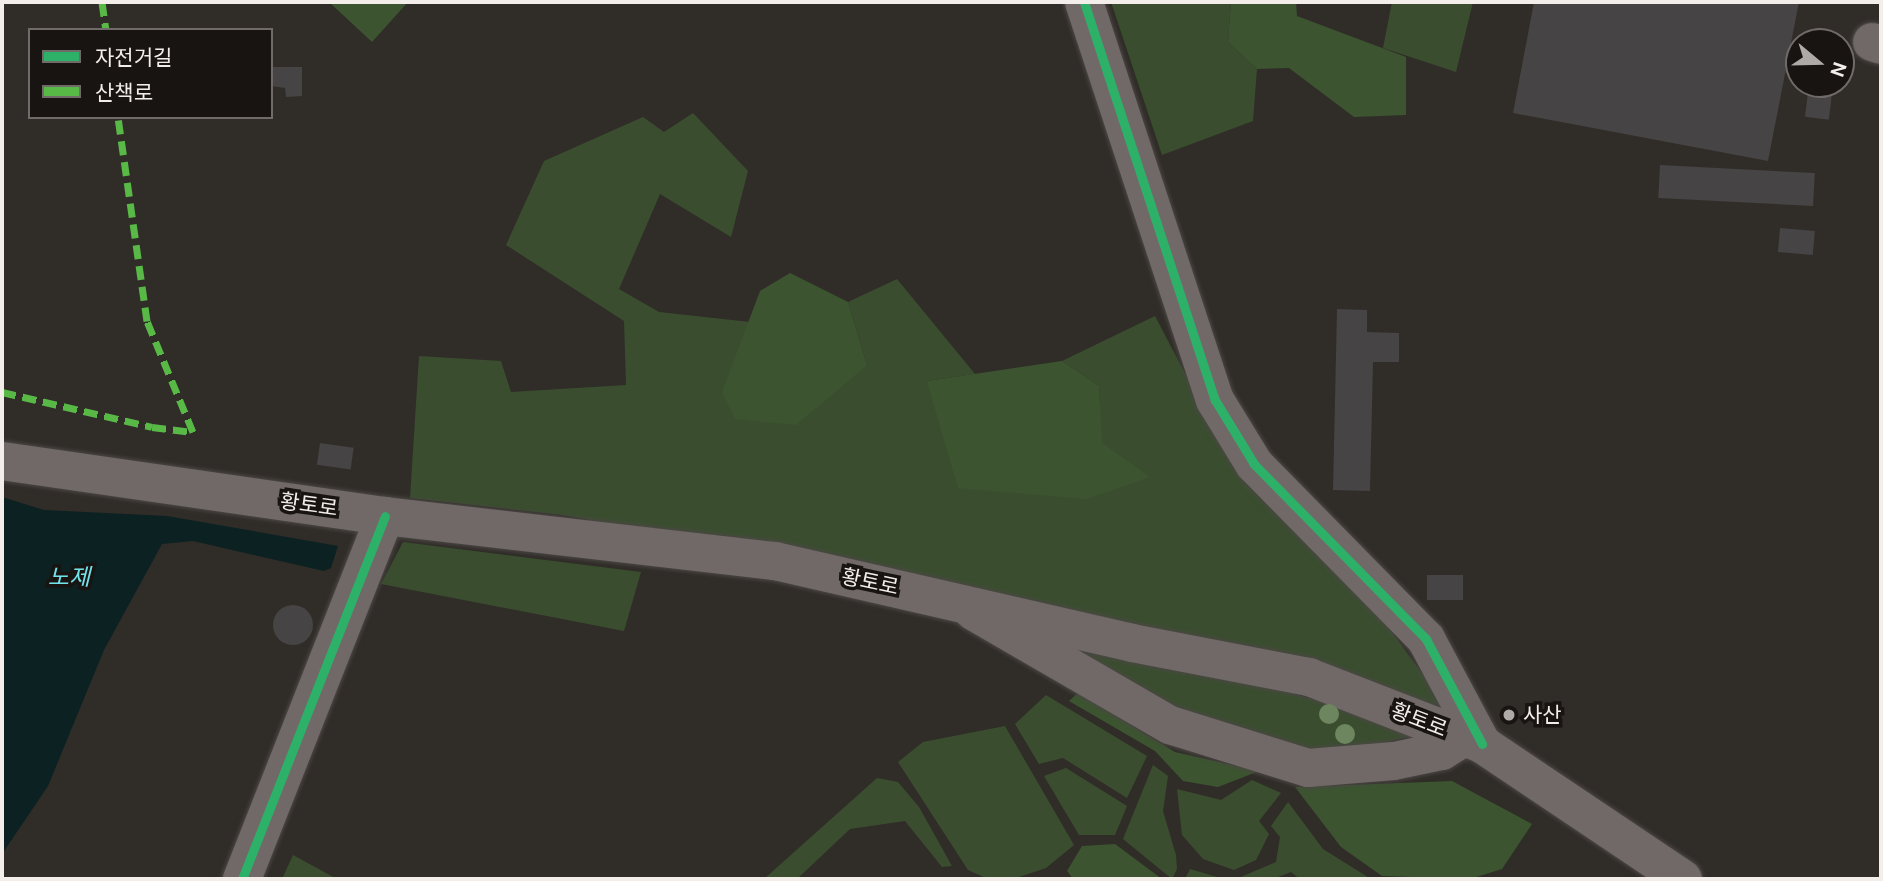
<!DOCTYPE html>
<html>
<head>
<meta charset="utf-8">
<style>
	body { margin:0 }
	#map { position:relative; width:1883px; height:881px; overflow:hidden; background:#302c28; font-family:"DM Sans","Noto Sans KR",sans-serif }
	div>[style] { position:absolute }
	.green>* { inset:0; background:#3a4e2f }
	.forest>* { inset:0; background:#3c5530 }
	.water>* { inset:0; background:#0c2122 }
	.building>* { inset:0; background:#464444; transform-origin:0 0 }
	.round { border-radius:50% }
	.roads { filter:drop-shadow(0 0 2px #4b4744) drop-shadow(0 0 2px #4b4744) }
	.minor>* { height:38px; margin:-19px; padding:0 19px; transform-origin:19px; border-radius:19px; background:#716868 }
	.major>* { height:38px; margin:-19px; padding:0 19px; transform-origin:19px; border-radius:19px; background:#716868 }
	.quiet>* { height:7px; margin-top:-3.5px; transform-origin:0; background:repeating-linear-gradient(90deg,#58b947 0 14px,transparent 0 21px) }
	.cycleway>* { height:9px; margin:-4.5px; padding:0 4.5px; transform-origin:4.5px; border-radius:4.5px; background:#2db169 }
	.trees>* { width:20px; height:20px; margin:-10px; border-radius:50%; background:#6e865f }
	.dots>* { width:19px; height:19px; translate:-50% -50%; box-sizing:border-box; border:4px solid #181412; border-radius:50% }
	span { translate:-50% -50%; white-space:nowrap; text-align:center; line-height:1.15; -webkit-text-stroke:7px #181412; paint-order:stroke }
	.street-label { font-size:21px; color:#f4eeeb }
	.poi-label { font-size:21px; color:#f4eeeb }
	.left { translate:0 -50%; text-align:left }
	.water-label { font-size:23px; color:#72e3eb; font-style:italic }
	.frame { position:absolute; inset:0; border:4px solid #f4eeeb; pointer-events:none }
	.legend { position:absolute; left:28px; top:28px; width:245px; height:91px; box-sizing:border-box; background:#181412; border:2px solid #706b69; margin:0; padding:9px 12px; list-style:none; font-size:21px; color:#f4eeeb }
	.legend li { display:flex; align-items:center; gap:14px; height:35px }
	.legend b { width:35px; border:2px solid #706b69 }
	.north { position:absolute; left:1785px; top:28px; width:70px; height:70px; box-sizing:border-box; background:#181412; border:2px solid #706b69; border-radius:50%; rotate:109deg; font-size:19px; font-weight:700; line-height:28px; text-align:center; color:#f4eeeb }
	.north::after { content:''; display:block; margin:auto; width:24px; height:32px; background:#afaaa7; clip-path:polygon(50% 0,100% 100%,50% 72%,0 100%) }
</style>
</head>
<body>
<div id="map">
	<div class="green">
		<div style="clip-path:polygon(1111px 2px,1231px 2px,1228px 42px,1257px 69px,1253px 121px,1162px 155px)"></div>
		<div style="clip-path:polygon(1392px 2px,1473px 2px,1456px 72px,1383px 48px)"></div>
		<div style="clip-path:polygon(693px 113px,748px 171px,731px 237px,660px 194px,619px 289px,659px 312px,750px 322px,743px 346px,867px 365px,848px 302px,897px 279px,975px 374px,927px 381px,1101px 443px,1099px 386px,1062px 361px,1155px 316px,1220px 440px,1369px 601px,1457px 721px,1002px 597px,563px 515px,410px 498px,419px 356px,501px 361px,511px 392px,626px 385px,624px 321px,506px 245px,544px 161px,643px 117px,664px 132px)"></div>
		<div style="clip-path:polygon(403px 542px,641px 572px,624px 631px,381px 584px)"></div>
		<div style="clip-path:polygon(1073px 649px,1289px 692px,1423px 733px,1355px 750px,1306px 752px,1191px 719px)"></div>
		<div style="clip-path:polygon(1046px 695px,1147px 756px,1127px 798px,1063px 758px,1039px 764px,1015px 724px)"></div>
		<div style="clip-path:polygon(1005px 726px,1074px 845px,1046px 868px,1013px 879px,988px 879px,968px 870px,898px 762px,923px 742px)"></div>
		<div style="clip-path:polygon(1153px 765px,1168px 776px,1163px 811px,1176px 855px,1177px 869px,1172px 879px,1123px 839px)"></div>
		<div style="clip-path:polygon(1066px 768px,1127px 806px,1115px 835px,1079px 835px,1044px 776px)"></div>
		<div style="clip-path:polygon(877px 778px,898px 782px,919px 807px,952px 866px,942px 867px,905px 821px,850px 829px,797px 879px,764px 879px)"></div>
		<div style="clip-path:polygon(1252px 780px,1281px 793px,1259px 821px,1269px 834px,1256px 860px,1234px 870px,1203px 859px,1182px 835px,1177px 789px,1221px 800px)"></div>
		<div style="clip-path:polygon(1288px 802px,1323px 849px,1371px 879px,1300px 879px,1291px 872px,1273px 879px,1236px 879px,1276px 862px,1280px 837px,1271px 826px)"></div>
		<div style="clip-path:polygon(293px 855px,337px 879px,282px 879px)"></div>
		<div style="clip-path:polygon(1190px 869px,1224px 879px,1185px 879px)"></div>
	</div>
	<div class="forest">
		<div style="clip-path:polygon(329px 2px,408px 2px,372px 42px)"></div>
		<div style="clip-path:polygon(1231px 2px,1296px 2px,1297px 16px,1406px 57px,1406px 115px,1354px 117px,1289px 68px,1257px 69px,1228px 42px)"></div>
		<div style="clip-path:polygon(790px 273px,848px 302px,867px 365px,796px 425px,735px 419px,722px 392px,760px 291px)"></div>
		<div style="clip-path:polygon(1062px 361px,1099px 386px,1102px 443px,1150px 477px,1087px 499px,958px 488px,927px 381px)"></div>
		<div style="clip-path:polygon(1078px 693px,1175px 752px,1259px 771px,1218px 787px,1183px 781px,1155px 751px,1069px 701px)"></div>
		<div style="clip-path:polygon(1452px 781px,1532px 824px,1502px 869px,1470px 879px,1382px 876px,1341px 847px,1295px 787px)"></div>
		<div style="clip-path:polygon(1115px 844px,1162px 879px,1073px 879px,1067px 871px,1082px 846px)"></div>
	</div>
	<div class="water">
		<div style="clip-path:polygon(2px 497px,44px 510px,167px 516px,338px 546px,331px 568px,324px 571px,193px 541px,162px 544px,104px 650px,48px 786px,2px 854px)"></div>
	</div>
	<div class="building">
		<div style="clip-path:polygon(1534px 2px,1799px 2px,1768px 161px,1513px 113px)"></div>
		<div style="clip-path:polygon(271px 67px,302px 67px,302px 96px,286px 97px,285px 88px,271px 86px)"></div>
		<div style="left:1809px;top:84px;width:24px;height:33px;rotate:7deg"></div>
		<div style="left:1660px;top:165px;width:155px;height:33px;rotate:3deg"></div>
		<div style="left:1780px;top:228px;width:35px;height:24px;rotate:5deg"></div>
		<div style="clip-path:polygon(1337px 309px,1367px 310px,1367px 332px,1399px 333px,1399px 362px,1373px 362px,1370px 491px,1333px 490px)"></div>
		<div style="left:320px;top:443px;width:34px;height:22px;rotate:8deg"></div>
		<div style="left:1427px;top:575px;width:36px;height:25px"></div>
		<div class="round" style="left:273px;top:605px;width:40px;height:40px"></div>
	</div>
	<div class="roads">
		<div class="minor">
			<div style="left:1084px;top:2px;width:419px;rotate:71.8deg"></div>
			<div style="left:1215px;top:400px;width:75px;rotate:58.6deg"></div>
			<div style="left:1254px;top:464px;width:245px;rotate:45.5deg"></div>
			<div style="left:1426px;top:639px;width:119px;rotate:61.9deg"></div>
			<div style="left:1872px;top:42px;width:9px;rotate:18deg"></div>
			<div style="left:973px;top:611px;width:228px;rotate:30.1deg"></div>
			<div style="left:1170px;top:725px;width:145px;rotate:17.3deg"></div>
			<div style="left:1308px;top:768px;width:86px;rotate:-4.7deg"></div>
			<div style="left:1394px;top:761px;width:49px;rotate:-11.8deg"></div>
			<div style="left:1442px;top:751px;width:26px;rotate:-32deg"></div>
			<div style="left:242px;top:879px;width:390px;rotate:-68.5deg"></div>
		</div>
		<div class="major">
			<div style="left:2px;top:461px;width:387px;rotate:8.2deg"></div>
			<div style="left:385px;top:516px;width:393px;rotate:6.6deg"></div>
			<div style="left:775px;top:561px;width:366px;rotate:12.9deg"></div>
			<div style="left:1132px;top:643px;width:180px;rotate:10.9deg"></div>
			<div style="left:1309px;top:677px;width:186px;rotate:21.2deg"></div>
			<div style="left:1482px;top:744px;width:242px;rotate:33.9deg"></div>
		</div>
	</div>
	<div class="quiet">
		<div style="left:102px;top:2px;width:28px;rotate:82deg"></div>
		<div style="left:2px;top:392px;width:154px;rotate:13.1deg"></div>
		<div style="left:152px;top:427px;width:41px;rotate:7deg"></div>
		<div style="left:193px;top:432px;width:120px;rotate:-112.5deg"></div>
		<div style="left:147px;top:321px;width:206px;rotate:-98.1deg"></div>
	</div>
	<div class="cycleway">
		<div style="left:1084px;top:2px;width:419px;rotate:71.8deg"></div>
		<div style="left:1215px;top:400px;width:75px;rotate:58.6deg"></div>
		<div style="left:1254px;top:464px;width:245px;rotate:45.5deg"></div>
		<div style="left:1426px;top:639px;width:119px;rotate:61.9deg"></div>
		<div style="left:242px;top:879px;width:390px;rotate:-68.5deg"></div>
	</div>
	<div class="trees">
		<div style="left:1329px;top:714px"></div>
		<div style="left:1345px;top:734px"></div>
	</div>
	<div class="dots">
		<div style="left:1509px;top:715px;background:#afaaa7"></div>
	</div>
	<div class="street-label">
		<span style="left:309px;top:505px;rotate:8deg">황토로</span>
		<span style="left:870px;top:582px;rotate:12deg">황토로</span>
		<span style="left:1419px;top:720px;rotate:21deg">황토로</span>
	</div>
	<div class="poi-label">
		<span class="left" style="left:1523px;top:715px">사산</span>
	</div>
	<div class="water-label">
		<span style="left:69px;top:577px">노제</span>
	</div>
	<div class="frame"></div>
	<ul class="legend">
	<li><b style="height:9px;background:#2db169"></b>자전거길</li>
	<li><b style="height:9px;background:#58b947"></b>산책로</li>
	</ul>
	<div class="north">N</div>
</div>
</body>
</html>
